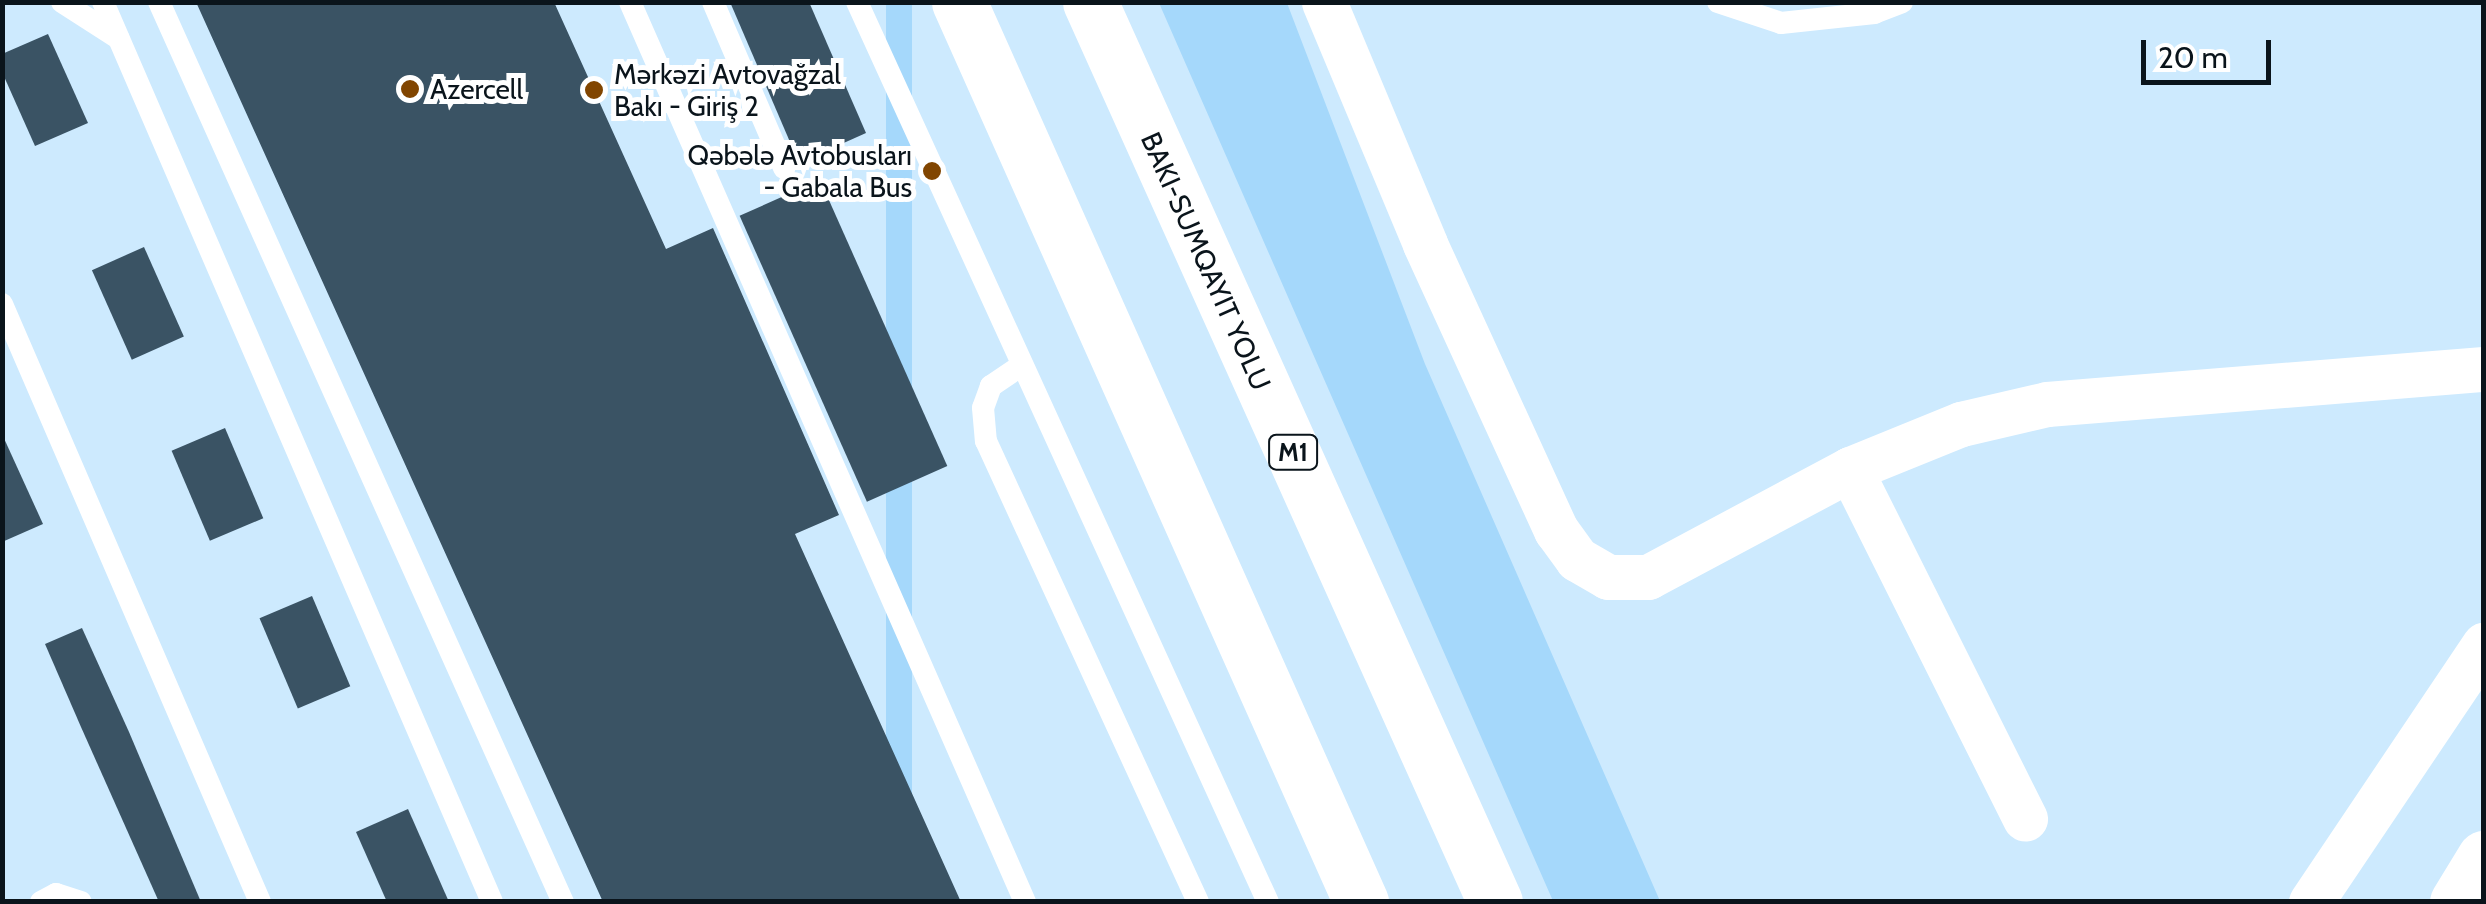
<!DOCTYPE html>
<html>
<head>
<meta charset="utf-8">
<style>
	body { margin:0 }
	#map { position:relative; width:2486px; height:904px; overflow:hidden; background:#cdeafe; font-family:Cabin,sans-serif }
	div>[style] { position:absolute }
	.green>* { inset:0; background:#a5d8fb; transform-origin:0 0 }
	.building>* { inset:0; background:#3a5364; transform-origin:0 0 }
	.service>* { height:22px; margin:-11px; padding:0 11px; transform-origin:11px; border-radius:11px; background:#fff }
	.minor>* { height:45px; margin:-22.5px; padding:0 22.5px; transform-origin:22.5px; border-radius:22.5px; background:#fff }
	.trunk>* { height:55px; margin:-27.5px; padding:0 27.5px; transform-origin:27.5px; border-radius:27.5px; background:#fff }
	.motorway>* { height:55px; margin:-27.5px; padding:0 27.5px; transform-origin:27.5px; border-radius:27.5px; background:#fff }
	.dots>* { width:28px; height:28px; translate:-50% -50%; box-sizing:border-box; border:5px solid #fff; border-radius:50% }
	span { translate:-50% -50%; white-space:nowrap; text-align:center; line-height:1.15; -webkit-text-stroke:10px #fff; paint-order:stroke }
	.shield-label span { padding:2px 8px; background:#fff; border:2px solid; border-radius:8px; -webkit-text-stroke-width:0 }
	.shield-label { font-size:25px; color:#0a141b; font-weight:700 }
	.poi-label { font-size:28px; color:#0a141b }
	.left { translate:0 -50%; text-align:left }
	.right { translate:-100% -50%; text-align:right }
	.street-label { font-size:28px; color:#0a141b }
	.frame { position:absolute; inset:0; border:5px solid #0a141b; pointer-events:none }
	.scale { position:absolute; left:2141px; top:40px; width:130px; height:45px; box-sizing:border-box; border:5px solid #0a141b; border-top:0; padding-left:12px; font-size:30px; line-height:35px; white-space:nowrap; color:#0a141b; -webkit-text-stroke:8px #fff; paint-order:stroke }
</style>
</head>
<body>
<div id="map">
	<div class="green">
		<div style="left:886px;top:3px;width:26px;height:987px"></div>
		<div style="clip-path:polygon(1159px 3px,1287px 3px,1425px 364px,1660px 901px,1553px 901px)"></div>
	</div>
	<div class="building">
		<div style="clip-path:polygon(196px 2px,554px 2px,666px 249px,713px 228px,839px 515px,795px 534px,961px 902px,603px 902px)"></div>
		<div style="clip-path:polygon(730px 2px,809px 2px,866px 133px,799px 163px)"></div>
		<div style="clip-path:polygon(48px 34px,88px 123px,35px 146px,2px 72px,2px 54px)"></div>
		<div style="left:820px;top:180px;width:313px;height:88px;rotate:66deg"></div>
		<div style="left:144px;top:247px;width:98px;height:57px;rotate:66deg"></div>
		<div style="left:225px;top:428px;width:98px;height:58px;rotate:67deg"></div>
		<div style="clip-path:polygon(2px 434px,43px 524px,2px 542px)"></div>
		<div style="left:312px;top:596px;width:98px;height:57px;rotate:67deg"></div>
		<div style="clip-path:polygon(82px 628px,129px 732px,201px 902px,159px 902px,81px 727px,45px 644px)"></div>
		<div style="clip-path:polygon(408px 809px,449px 902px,387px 902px,356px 832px)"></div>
	</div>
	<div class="service">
		<div style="left:62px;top:2px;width:67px;rotate:32.7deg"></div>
		<div style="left:103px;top:2px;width:980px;rotate:66.62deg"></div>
		<div style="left:159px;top:2px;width:987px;rotate:65.83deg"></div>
		<div style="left:630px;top:2px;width:983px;rotate:66.3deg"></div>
		<div style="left:713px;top:2px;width:181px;rotate:66.8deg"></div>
		<div style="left:857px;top:2px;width:989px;rotate:65.46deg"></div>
		<div style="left:1718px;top:2px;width:66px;rotate:18.4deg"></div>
		<div style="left:1781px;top:23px;width:94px;rotate:-6.1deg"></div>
		<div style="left:1874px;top:13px;width:30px;rotate:-21deg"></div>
		<div style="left:2px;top:304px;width:651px;rotate:66.66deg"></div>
		<div style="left:1019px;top:367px;width:34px;rotate:146deg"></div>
		<div style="left:991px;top:386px;width:23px;rotate:110deg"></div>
		<div style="left:983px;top:408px;width:33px;rotate:85deg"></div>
		<div style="left:986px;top:441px;width:507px;rotate:65.3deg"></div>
		<div style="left:41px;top:902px;width:17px;rotate:-28deg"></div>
		<div style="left:56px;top:894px;width:26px;rotate:18deg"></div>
	</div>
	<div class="minor">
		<div style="left:1324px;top:2px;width:262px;rotate:67.3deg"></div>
		<div style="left:1425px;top:244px;width:315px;rotate:65.4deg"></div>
		<div style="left:1556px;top:530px;width:36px;rotate:54deg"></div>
		<div style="left:1577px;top:559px;width:36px;rotate:30deg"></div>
		<div style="left:1608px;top:577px;width:40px"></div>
		<div style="left:1648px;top:577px;width:229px;rotate:-28.1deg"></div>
		<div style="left:1850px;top:469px;width:120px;rotate:-22.1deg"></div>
		<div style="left:1961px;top:424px;width:88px;rotate:-13.1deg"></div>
		<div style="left:2047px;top:404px;width:438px;rotate:-4.6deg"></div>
		<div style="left:1850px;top:469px;width:391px;rotate:63.4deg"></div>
		<div style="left:2311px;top:902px;width:310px;rotate:-56.1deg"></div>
	</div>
	<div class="trunk">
		<div style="left:959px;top:2px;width:986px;rotate:65.93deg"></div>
		<div style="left:1090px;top:2px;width:987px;rotate:65.77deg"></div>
	</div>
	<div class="motorway">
		<div style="left:2457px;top:902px;width:52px;rotate:-58.5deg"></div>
	</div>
	<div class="dots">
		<div style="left:410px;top:89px;background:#814500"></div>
		<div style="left:594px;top:90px;background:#814500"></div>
		<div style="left:932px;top:171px;background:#814500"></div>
	</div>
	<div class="shield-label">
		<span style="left:1293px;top:452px">M1</span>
	</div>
	<div class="poi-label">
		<span class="left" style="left:614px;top:90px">Mərkəzi Avtovağzal<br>Bakı - Giriş 2</span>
		<span class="left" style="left:430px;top:89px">Azercell</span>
		<span class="right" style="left:912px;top:171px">Qəbələ Avtobusları<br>- Gabala Bus</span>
	</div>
	<div class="street-label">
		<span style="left:1206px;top:261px;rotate:66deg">BAKI-SUMQAYIT YOLU</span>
	</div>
	<div class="frame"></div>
	<div class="scale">20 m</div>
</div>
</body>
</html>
